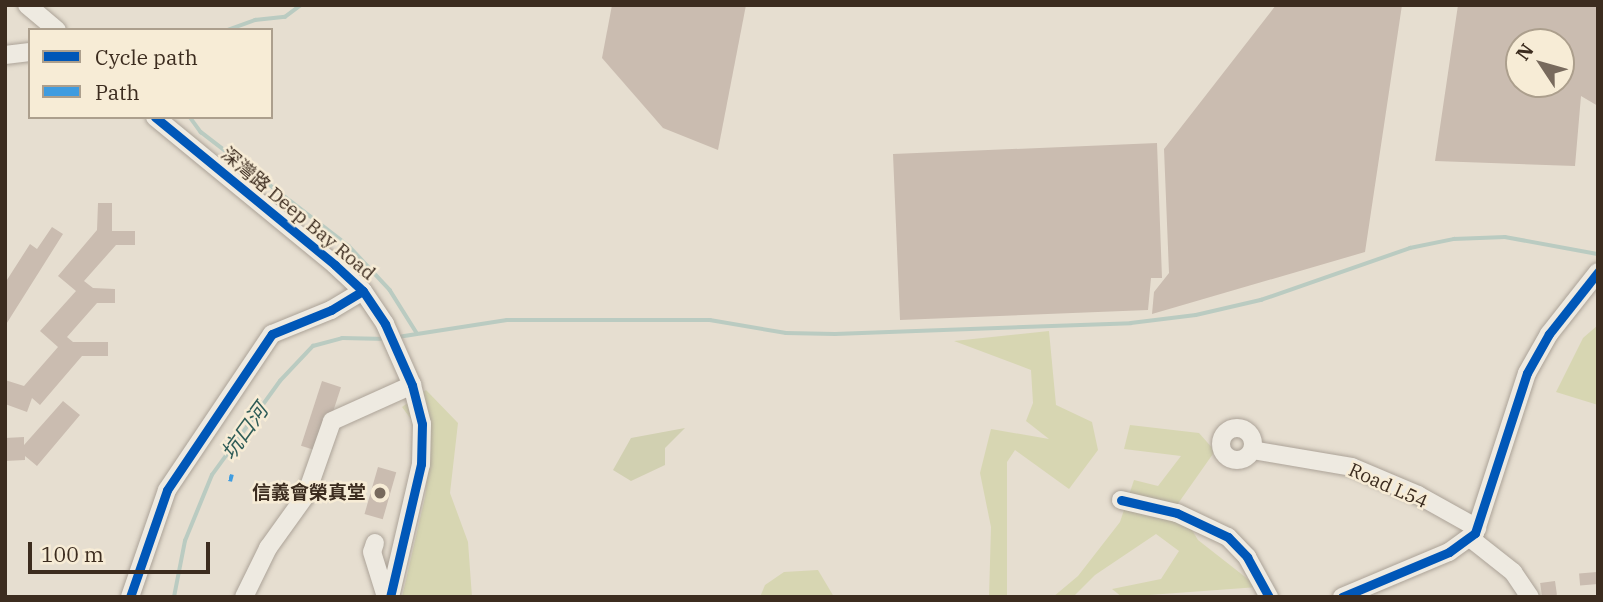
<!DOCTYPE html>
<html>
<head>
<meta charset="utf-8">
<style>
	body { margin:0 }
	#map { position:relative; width:1603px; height:602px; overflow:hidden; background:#e6ded0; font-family:"IBM Plex Serif","Noto Sans SC",serif }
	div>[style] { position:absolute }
	.green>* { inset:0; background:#d7d6b2 }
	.cemetery>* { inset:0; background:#d1d0b1 }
	.stream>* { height:3.5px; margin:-1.75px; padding:0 1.75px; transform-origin:1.75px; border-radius:1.75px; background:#bacbc1 }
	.building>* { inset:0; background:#cabcb0; transform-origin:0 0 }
	.roads { filter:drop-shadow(0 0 2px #aca398) drop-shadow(0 0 2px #aca398) }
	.minor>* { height:18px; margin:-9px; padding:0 9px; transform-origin:9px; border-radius:9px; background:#eeeae1 }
	.minor>.ring { margin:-9px; padding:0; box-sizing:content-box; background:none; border:18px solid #eeeae1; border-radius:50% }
	.quiet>* { height:7px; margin-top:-3.5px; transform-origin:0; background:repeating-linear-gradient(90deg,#3f9ce0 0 14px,transparent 0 21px) }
	.cycleway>* { height:9px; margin:-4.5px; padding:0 4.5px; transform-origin:4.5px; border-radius:4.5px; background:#0057b8 }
	.dots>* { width:19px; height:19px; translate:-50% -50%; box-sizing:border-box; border:4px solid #f7ecd6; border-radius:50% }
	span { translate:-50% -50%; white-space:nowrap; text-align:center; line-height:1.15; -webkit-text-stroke:5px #f7ecd6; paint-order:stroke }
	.street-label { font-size:19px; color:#3c2c1f }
	.poi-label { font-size:19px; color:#3c2c1f; font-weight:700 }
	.right { translate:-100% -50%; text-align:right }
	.water-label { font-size:21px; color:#2e5c57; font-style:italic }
	.frame { position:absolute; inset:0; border:7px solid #3c2c1f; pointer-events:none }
	.legend { position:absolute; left:28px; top:28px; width:245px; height:91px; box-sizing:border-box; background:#f7ecd6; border:2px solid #ac9f8d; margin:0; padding:9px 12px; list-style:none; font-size:21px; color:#3c2c1f }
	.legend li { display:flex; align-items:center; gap:14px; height:35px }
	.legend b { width:35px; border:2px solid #ac9f8d }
	.north { position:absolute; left:1505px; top:28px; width:70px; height:70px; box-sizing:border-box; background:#f7ecd6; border:2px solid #ac9f8d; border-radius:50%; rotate:306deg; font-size:19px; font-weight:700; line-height:28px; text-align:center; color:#3c2c1f }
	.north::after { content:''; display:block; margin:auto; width:24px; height:32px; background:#786a5d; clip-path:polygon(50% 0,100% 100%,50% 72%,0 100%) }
	.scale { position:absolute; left:28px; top:542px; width:182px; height:32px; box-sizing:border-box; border:4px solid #3c2c1f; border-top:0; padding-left:9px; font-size:21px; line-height:24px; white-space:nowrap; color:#3c2c1f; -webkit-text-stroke:5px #f7ecd6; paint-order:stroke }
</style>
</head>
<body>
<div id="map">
	<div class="green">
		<div style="clip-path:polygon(1598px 325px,1598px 405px,1556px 392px,1583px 338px)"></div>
		<div style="clip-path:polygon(1049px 331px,1056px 405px,1092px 422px,1098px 450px,1069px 489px,1015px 450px,1007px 462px,1007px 597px,989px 597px,991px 527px,980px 473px,991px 429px,1049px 439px,1026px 421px,1033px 403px,1031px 370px,954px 341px)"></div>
		<div style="clip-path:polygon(426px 390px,458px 423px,450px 493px,468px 542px,472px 597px,402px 597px,425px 497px,431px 446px,402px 407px)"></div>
		<div style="clip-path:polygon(1130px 425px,1199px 433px,1215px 451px,1177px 505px,1198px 540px,1258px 587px,1122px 597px,1112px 589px,1161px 579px,1179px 551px,1156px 534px,1095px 575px,1073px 597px,1053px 597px,1078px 576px,1120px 522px,1134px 480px,1158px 486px,1181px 456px,1124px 449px)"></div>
		<div style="clip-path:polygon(818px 570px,834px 597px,760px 597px,765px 585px,784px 572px)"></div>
	</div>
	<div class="cemetery">
		<div style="clip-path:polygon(685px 428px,665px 448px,665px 465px,631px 481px,613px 470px,631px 438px)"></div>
	</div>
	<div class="stream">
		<div style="left:228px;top:30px;width:29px;rotate:-20deg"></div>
		<div style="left:255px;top:20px;width:30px;rotate:-6deg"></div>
		<div style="left:285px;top:17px;width:20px;rotate:-37deg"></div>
		<div style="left:190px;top:117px;width:19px;rotate:54deg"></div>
		<div style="left:201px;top:132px;width:187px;rotate:37.6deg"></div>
		<div style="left:349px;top:246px;width:60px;rotate:47deg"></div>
		<div style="left:390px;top:290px;width:51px;rotate:57.9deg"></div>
		<div style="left:398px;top:337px;width:110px;rotate:-8.9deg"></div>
		<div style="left:507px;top:320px;width:203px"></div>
		<div style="left:710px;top:320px;width:77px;rotate:9.7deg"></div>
		<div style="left:786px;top:333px;width:49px;rotate:1.2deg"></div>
		<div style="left:835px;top:334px;width:296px;rotate:-2.1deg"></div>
		<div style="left:1131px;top:323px;width:65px;rotate:-7deg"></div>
		<div style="left:1196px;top:315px;width:67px;rotate:-13deg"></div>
		<div style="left:1261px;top:300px;width:158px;rotate:-19.2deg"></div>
		<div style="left:1410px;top:248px;width:45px;rotate:-11.6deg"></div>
		<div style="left:1454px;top:239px;width:51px;rotate:-2.2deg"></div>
		<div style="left:1505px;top:237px;width:95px;rotate:10.4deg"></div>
		<div style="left:174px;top:597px;width:57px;rotate:-78.9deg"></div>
		<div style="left:185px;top:541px;width:71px;rotate:-67.8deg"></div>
		<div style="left:212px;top:475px;width:116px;rotate:-54.1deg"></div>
		<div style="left:280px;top:381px;width:48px;rotate:-46.7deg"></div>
		<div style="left:313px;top:346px;width:30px;rotate:-15deg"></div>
		<div style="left:342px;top:338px;width:45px;rotate:1.3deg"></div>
	</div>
	<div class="building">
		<div style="clip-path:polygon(612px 5px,746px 5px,718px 150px,663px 128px,602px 58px)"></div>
		<div style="clip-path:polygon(1276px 5px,1402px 5px,1365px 252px,1152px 314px,1154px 292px,1169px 273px,1164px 149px)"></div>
		<div style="clip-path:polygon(evenodd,1458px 5px,1598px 5px,1598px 106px,1581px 96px,1575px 166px,1435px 161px,1458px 5px,1519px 42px,1561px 42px,1561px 84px,1519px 84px,1519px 42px)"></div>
		<div style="clip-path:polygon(1157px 143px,1162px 278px,1151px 278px,1148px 310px,900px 320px,893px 154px)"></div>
		<div style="clip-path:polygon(98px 203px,112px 203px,112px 231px,135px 231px,135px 245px,116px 245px,84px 281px,93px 288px,115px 289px,115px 303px,97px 303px,67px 337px,73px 342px,108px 342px,108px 356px,82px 356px,40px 405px,32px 398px,27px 412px,5px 404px,5px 380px,24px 386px,58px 347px,40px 331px,76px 291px,58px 276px,97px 230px)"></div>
		<div style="clip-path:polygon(52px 227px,63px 234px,5px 326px,5px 283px,30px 244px,37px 249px)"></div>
		<div style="left:322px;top:381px;width:20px;height:68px;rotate:18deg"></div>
		<div style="clip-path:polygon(63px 401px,80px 415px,37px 466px,25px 456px,25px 460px,5px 461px,5px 438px,24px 437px,24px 445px)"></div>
		<div style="left:378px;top:467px;width:19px;height:49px;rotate:16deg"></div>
		<div style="left:1597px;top:572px;width:12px;height:18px;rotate:85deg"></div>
		<div style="left:1555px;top:581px;width:14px;height:15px;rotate:82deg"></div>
	</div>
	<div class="roads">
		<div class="minor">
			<div style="left:27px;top:5px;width:39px;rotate:40deg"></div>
			<div style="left:5px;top:55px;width:25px;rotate:-7deg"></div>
			<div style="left:155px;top:117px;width:233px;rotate:39.4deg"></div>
			<div style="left:335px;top:265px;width:38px;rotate:43deg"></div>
			<div style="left:363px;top:291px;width:40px;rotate:56deg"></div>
			<div style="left:385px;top:324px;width:67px;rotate:66.1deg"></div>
			<div style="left:412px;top:385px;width:40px;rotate:75.6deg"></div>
			<div style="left:422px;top:424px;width:40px;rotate:91.4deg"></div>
			<div style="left:421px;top:464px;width:137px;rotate:103.1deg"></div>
			<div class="ring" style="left:1221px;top:428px;width:14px;height:14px"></div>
			<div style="left:1252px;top:450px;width:101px;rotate:9.6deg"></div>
			<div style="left:1352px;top:467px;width:72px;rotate:23deg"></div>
			<div style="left:1418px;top:495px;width:68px;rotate:29.2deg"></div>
			<div style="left:1121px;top:500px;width:57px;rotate:13.1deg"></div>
			<div style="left:1177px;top:513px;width:56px;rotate:25.2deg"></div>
			<div style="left:1228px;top:537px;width:28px;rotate:46deg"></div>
			<div style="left:1247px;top:557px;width:46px;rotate:61.2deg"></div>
			<div style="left:1470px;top:538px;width:55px;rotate:38.3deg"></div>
			<div style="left:1513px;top:572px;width:30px;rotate:56deg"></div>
			<div style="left:375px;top:543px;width:9px;rotate:108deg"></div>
			<div style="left:372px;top:552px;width:47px;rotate:72.7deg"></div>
			<div style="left:130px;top:597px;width:113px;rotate:-70.9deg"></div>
			<div style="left:167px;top:490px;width:188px;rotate:-56.1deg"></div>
			<div style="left:272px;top:334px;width:64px;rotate:-22.1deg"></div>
			<div style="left:331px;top:310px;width:37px;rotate:-31deg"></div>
			<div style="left:244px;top:597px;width:55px;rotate:-63.9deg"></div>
			<div style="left:268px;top:548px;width:65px;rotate:-54.4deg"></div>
			<div style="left:306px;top:495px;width:78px;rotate:-70.6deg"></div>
			<div style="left:332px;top:421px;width:88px;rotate:-24.2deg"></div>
			<div style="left:1342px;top:597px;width:116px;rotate:-22.8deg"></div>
			<div style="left:1449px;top:552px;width:32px;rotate:-36deg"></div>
			<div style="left:1475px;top:533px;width:168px;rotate:-72deg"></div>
			<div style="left:1527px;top:373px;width:45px;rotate:-60.6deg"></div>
			<div style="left:1549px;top:334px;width:79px;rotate:-51.7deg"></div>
		</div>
	</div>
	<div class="quiet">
		<div style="left:229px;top:477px;width:4px;rotate:14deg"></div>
	</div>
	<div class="cycleway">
		<div style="left:155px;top:117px;width:233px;rotate:39.4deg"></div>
		<div style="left:335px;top:265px;width:38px;rotate:43deg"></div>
		<div style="left:363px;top:291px;width:40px;rotate:56deg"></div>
		<div style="left:385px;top:324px;width:67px;rotate:66.1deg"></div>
		<div style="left:412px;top:385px;width:40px;rotate:75.6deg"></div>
		<div style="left:422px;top:424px;width:40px;rotate:91.4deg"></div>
		<div style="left:421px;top:464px;width:137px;rotate:103.1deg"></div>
		<div style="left:1121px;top:500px;width:57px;rotate:13.1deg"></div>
		<div style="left:1177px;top:513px;width:56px;rotate:25.2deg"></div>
		<div style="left:1228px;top:537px;width:28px;rotate:46deg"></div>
		<div style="left:1247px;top:557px;width:46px;rotate:61.2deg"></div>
		<div style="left:130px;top:597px;width:113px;rotate:-70.9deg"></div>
		<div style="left:167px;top:490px;width:188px;rotate:-56.1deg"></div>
		<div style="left:272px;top:334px;width:64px;rotate:-22.1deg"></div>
		<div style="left:331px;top:310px;width:37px;rotate:-31deg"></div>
		<div style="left:1342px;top:597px;width:116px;rotate:-22.8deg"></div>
		<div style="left:1449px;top:552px;width:32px;rotate:-36deg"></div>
		<div style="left:1475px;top:533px;width:168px;rotate:-72deg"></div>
		<div style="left:1527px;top:373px;width:45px;rotate:-60.6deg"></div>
		<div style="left:1549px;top:334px;width:79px;rotate:-51.7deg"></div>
	</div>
	<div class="dots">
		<div style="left:380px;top:493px;background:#786a5d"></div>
	</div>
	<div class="street-label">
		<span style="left:298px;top:214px;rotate:40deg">深灣路 Deep Bay Road</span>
		<span style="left:1388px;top:486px;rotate:24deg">Road L54</span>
	</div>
	<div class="poi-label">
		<span class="right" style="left:366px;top:493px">信義會榮真堂</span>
	</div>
	<div class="water-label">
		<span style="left:244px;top:431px;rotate:-54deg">坑口河</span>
	</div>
	<div class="frame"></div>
	<ul class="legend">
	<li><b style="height:9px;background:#0057b8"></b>Cycle path</li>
	<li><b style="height:9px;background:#3f9ce0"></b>Path</li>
	</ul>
	<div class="north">N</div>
	<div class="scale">100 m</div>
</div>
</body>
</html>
